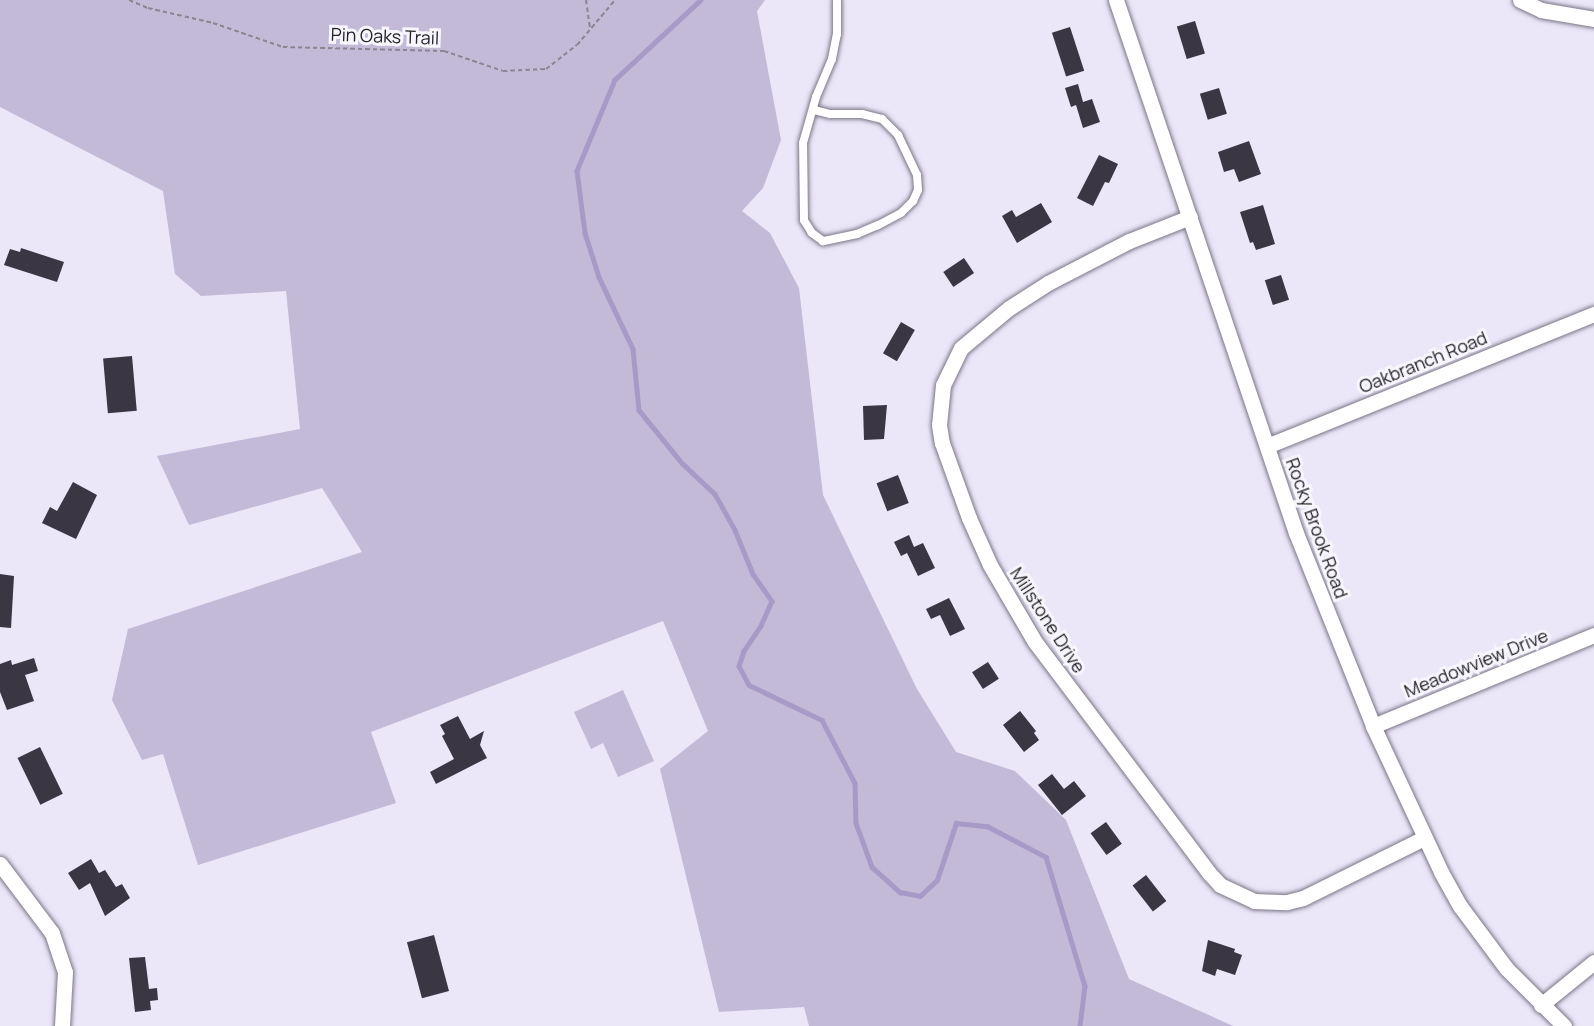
<!DOCTYPE html>
<html>
<head>
<meta charset="utf-8">
<style>
	body { margin:0 }
	#map { position:relative; width:1594px; height:1026px; overflow:hidden; background:#ebe6f8; font-family:Manrope,sans-serif }
	div>[style] { position:absolute }
	.green>* { inset:0; background:#c3bad8 }
	.stream>* { height:4.5px; margin:-2.25px; padding:0 2.25px; transform-origin:2.25px; border-radius:2.25px; background:#a89ac7 }
	.building>* { inset:0; background:#3a3644; transform-origin:0 0 }
	.path>* { height:2px; margin-top:-1px; transform-origin:0; background:repeating-linear-gradient(90deg,#898692 0 4.5px,transparent 0 7.5px) }
	.roads { filter:drop-shadow(0 0 2px #7b7686) drop-shadow(0 0 2px #7b7686) }
	.service>* { height:8px; margin:-4px; padding:0 4px; transform-origin:4px; border-radius:4px; background:#fff }
	.minor>* { height:15px; margin:-7.5px; padding:0 7.5px; transform-origin:7.5px; border-radius:7.5px; background:#fff }
	span { translate:-50% -50%; white-space:nowrap; text-align:center; line-height:1.15; -webkit-text-stroke:6px #f8f6fd; paint-order:stroke }
	.street-label { font-size:18px; color:#242228 }
</style>
</head>
<body>
<div id="map">
	<div class="green">
		<div style="clip-path:polygon(0 0,765px 0,757px 11px,781px 140px,763px 188px,742px 211px,770px 233px,799px 288px,823px 495px,917px 689px,956px 752px,1015px 771px,1066px 820px,1129px 979px,1233px 1026px,809px 1026px,804px 1007px,719px 1012px,660px 769px,708px 731px,663px 621px,371px 732px,396px 803px,198px 865px,163px 754px,142px 760px,112px 700px,128px 629px,362px 552px,322px 488px,189px 525px,157px 456px,300px 429px,286px 291px,201px 296px,175px 274px,163px 191px,0 107px)"></div>
		<div style="clip-path:polygon(623px 690px,654px 761px,618px 777px,603px 743px,591px 749px,574px 712px)"></div>
	</div>
	<div class="stream">
		<div style="left:701px;top:0;width:117px;rotate:137.1deg"></div>
		<div style="left:615px;top:80px;width:99px;rotate:112.7deg"></div>
		<div style="left:577px;top:171px;width:63px;rotate:82.6deg"></div>
		<div style="left:585px;top:233px;width:46px;rotate:72.3deg"></div>
		<div style="left:599px;top:277px;width:80px;rotate:64.7deg"></div>
		<div style="left:633px;top:349px;width:61px;rotate:84.4deg"></div>
		<div style="left:639px;top:410px;width:68px;rotate:50.9deg"></div>
		<div style="left:682px;top:463px;width:45px;rotate:43.2deg"></div>
		<div style="left:715px;top:494px;width:41px;rotate:60.9deg"></div>
		<div style="left:735px;top:530px;width:48px;rotate:67.8deg"></div>
		<div style="left:753px;top:574px;width:33px;rotate:55deg"></div>
		<div style="left:772px;top:601px;width:27px;rotate:114deg"></div>
		<div style="left:761px;top:626px;width:30px;rotate:124deg"></div>
		<div style="left:744px;top:651px;width:16px;rotate:108deg"></div>
		<div style="left:739px;top:666px;width:21px;rotate:62deg"></div>
		<div style="left:749px;top:685px;width:81px;rotate:25.6deg"></div>
		<div style="left:822px;top:720px;width:71px;rotate:62.4deg"></div>
		<div style="left:855px;top:783px;width:40px;rotate:88.6deg"></div>
		<div style="left:856px;top:823px;width:47px;rotate:70deg"></div>
		<div style="left:872px;top:867px;width:38px;rotate:42deg"></div>
		<div style="left:900px;top:892px;width:20px;rotate:11deg"></div>
		<div style="left:920px;top:896px;width:23px;rotate:-43deg"></div>
		<div style="left:937px;top:880px;width:60px;rotate:-71.6deg"></div>
		<div style="left:956px;top:823px;width:31px;rotate:6deg"></div>
		<div style="left:987px;top:826px;width:67px;rotate:27.7deg"></div>
		<div style="left:1046px;top:857px;width:135px;rotate:73.2deg"></div>
		<div style="left:1085px;top:986px;width:40px;rotate:97.1deg"></div>
	</div>
	<div class="building">
		<div style="left:1195px;top:21px;width:34px;height:19px;rotate:73deg"></div>
		<div style="left:1070px;top:27px;width:46px;height:19px;rotate:72deg"></div>
		<div style="clip-path:polygon(1078px 84px,1083px 102px,1092px 99px,1100px 122px,1083px 128px,1076px 105px,1071px 107px,1065px 88px)"></div>
		<div style="left:1219px;top:88px;width:27px;height:20px;rotate:73deg"></div>
		<div style="clip-path:polygon(1249px 141px,1261px 174px,1239px 182px,1234px 169px,1224px 172px,1218px 152px)"></div>
		<div style="clip-path:polygon(1099px 155px,1118px 164px,1109px 183px,1105px 182px,1093px 206px,1077px 198px)"></div>
		<div style="clip-path:polygon(1041px 203px,1052px 222px,1017px 243px,1002px 216px,1012px 210px,1016px 217px)"></div>
		<div style="clip-path:polygon(1263px 205px,1275px 244px,1256px 250px,1253px 242px,1250px 243px,1240px 212px)"></div>
		<div style="clip-path:polygon(21px 248px,64px 262px,57px 282px,4px 265px,10px 249px,20px 252px)"></div>
		<div style="left:964px;top:258px;width:18px;height:25px;rotate:56deg"></div>
		<div style="left:1281px;top:275px;width:26px;height:17px;rotate:72deg"></div>
		<div style="left:901px;top:322px;width:16px;height:36px;rotate:30deg"></div>
		<div style="left:132px;top:356px;width:55px;height:29px;rotate:85deg"></div>
		<div style="clip-path:polygon(887px 405px,884px 439px,864px 440px,863px 406px)"></div>
		<div style="left:898px;top:475px;width:30px;height:23px;rotate:69deg"></div>
		<div style="clip-path:polygon(73px 482px,97px 495px,76px 539px,42px 523px,50px 507px,57px 511px)"></div>
		<div style="clip-path:polygon(909px 535px,914px 547px,923px 543px,935px 568px,918px 576px,907px 553px,901px 556px,894px 542px)"></div>
		<div style="clip-path:polygon(0 574px,14px 576px,11px 628px,0 627px)"></div>
		<div style="clip-path:polygon(949px 598px,965px 629px,950px 636px,940px 615px,931px 619px,926px 609px)"></div>
		<div style="clip-path:polygon(34px 658px,38px 671px,25px 675px,34px 701px,7px 710px,0 692px,0 664px,11px 660px,12px 665px)"></div>
		<div style="left:988px;top:662px;width:20px;height:19px;rotate:57deg"></div>
		<div style="clip-path:polygon(1020px 711px,1036px 731px,1034px 733px,1039px 740px,1024px 752px,1003px 725px)"></div>
		<div style="clip-path:polygon(458px 716px,470px 739px,484px 731px,480px 745px,487px 758px,436px 784px,430px 772px,454px 759px,442px 736px,445px 734px,440px 725px)"></div>
		<div style="left:40px;top:747px;width:52px;height:25px;rotate:64deg"></div>
		<div style="clip-path:polygon(1052px 774px,1064px 789px,1074px 781px,1086px 796px,1062px 815px,1038px 785px)"></div>
		<div style="left:1106px;top:822px;width:27px;height:19px;rotate:54deg"></div>
		<div style="clip-path:polygon(91px 859px,99px 873px,105px 870px,116px 887px,122px 884px,130px 898px,105px 916px,90px 883px,79px 890px,68px 873px)"></div>
		<div style="left:1146px;top:875px;width:33px;height:17px;rotate:52deg"></div>
		<div style="left:434px;top:935px;width:58px;height:28px;rotate:75deg"></div>
		<div style="clip-path:polygon(1208px 940px,1235px 949px,1234px 952px,1242px 955px,1235px 975px,1217px 969px,1215px 976px,1202px 971px)"></div>
		<div style="clip-path:polygon(145px 957px,149px 989px,157px 988px,158px 1000px,150px 1001px,151px 1010px,135px 1012px,129px 958px)"></div>
	</div>
	<div class="path">
		<div style="left:129px;top:0;width:21px;rotate:23deg"></div>
		<div style="left:148px;top:8px;width:67px;rotate:13deg"></div>
		<div style="left:213px;top:23px;width:74px;rotate:18.9deg"></div>
		<div style="left:283px;top:47px;width:161px;rotate:1.4deg"></div>
		<div style="left:444px;top:51px;width:62px;rotate:18.7deg"></div>
		<div style="left:503px;top:71px;width:43px;rotate:-2.7deg"></div>
		<div style="left:546px;top:69px;width:39px;rotate:-38deg"></div>
		<div style="left:577px;top:45px;width:59px;rotate:-49.8deg"></div>
		<div style="left:586px;top:0;width:29px;rotate:82deg"></div>
	</div>
	<div class="roads">
		<div class="service">
			<div style="left:814px;top:110px;width:16px;rotate:14deg"></div>
			<div style="left:830px;top:114px;width:32px"></div>
			<div style="left:862px;top:114px;width:21px;rotate:14deg"></div>
			<div style="left:882px;top:119px;width:23px;rotate:45deg"></div>
			<div style="left:898px;top:135px;width:44px;rotate:64.6deg"></div>
			<div style="left:917px;top:175px;width:15px;rotate:86deg"></div>
			<div style="left:918px;top:190px;width:12px;rotate:114deg"></div>
			<div style="left:913px;top:201px;width:17px;rotate:135deg"></div>
			<div style="left:901px;top:213px;width:26px;rotate:152deg"></div>
			<div style="left:878px;top:225px;width:23px;rotate:157deg"></div>
			<div style="left:857px;top:234px;width:35px;rotate:168deg"></div>
			<div style="left:823px;top:241px;width:14px;rotate:-144deg"></div>
			<div style="left:812px;top:233px;width:15px;rotate:-122deg"></div>
			<div style="left:804px;top:220px;width:77px;rotate:-90.7deg"></div>
			<div style="left:803px;top:143px;width:48px;rotate:-74.2deg"></div>
			<div style="left:816px;top:97px;width:41px;rotate:-67.2deg"></div>
			<div style="left:832px;top:59px;width:25px;rotate:-79deg"></div>
			<div style="left:837px;top:34px;width:34px;rotate:-90deg"></div>
		</div>
		<div class="minor">
			<div style="left:1116px;top:0;width:563px;rotate:71.34deg"></div>
			<div style="left:1296px;top:533px;width:208px;rotate:68.2deg"></div>
			<div style="left:1373px;top:726px;width:161px;rotate:65deg"></div>
			<div style="left:1441px;top:872px;width:39px;rotate:61deg"></div>
			<div style="left:1460px;top:906px;width:77px;rotate:53.4deg"></div>
			<div style="left:1506px;top:968px;width:82px;rotate:45deg"></div>
			<div style="left:1520px;top:0;width:23px;rotate:25deg"></div>
			<div style="left:1541px;top:10px;width:54px;rotate:9.6deg"></div>
			<div style="left:1190px;top:217px;width:66px;rotate:158.5deg"></div>
			<div style="left:1129px;top:241px;width:91px;rotate:152.6deg"></div>
			<div style="left:1048px;top:283px;width:46px;rotate:147.3deg"></div>
			<div style="left:1009px;top:308px;width:62px;rotate:140.2deg"></div>
			<div style="left:961px;top:348px;width:41px;rotate:115.9deg"></div>
			<div style="left:943px;top:385px;width:40px;rotate:95.7deg"></div>
			<div style="left:939px;top:425px;width:18px;rotate:81deg"></div>
			<div style="left:942px;top:443px;width:80px;rotate:70.2deg"></div>
			<div style="left:969px;top:518px;width:51px;rotate:65.9deg"></div>
			<div style="left:990px;top:565px;width:89px;rotate:59.7deg"></div>
			<div style="left:1035px;top:642px;width:289px;rotate:53deg"></div>
			<div style="left:1209px;top:873px;width:16px;rotate:47deg"></div>
			<div style="left:1220px;top:885px;width:38px;rotate:25deg"></div>
			<div style="left:1254px;top:901px;width:33px;rotate:2deg"></div>
			<div style="left:1287px;top:902px;width:16px;rotate:-14deg"></div>
			<div style="left:1303px;top:898px;width:135px;rotate:-26.4deg"></div>
			<div style="left:1267px;top:446px;width:353px;rotate:-22deg"></div>
			<div style="left:1373px;top:726px;width:239px;rotate:-22.4deg"></div>
			<div style="left:0;top:864px;width:86px;rotate:53deg"></div>
			<div style="left:52px;top:933px;width:41px;rotate:71.6deg"></div>
			<div style="left:65px;top:972px;width:54px;rotate:93.2deg"></div>
			<div style="left:1541px;top:1005px;width:68px;rotate:-39.1deg"></div>
		</div>
	</div>
	<div class="street-label">
		<span style="left:385px;top:36px;rotate:2deg">Pin Oaks Trail</span>
		<span style="left:1423px;top:362px;rotate:-22deg">Oakbranch Road</span>
		<span style="left:1317px;top:528px;rotate:70deg">Rocky Brook Road</span>
		<span style="left:1048px;top:620px;rotate:57deg">Millstone Drive</span>
		<span style="left:1476px;top:663px;rotate:-22deg">Meadowview Drive</span>
	</div>
</div>
</body>
</html>
